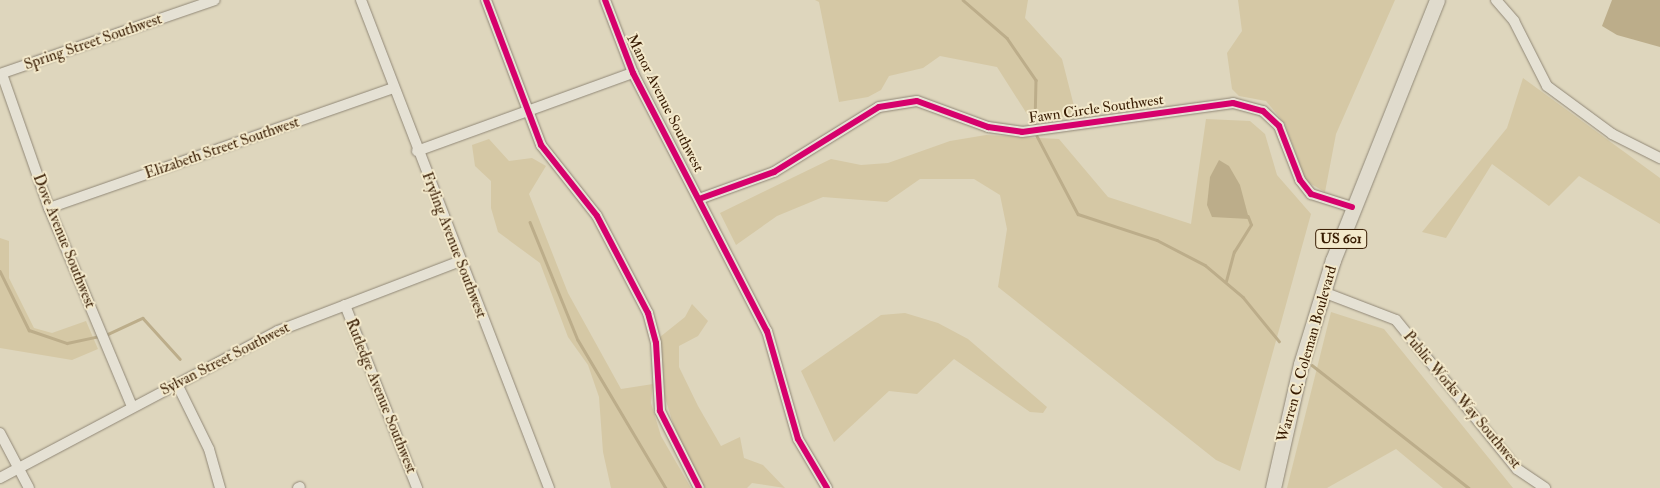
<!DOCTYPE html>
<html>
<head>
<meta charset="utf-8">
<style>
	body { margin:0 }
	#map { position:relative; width:1660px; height:488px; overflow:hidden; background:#ded6bd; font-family:"IM FELL Double Pica",serif }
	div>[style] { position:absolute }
	.green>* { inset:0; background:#d5c8a5 }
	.water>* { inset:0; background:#bcad8a }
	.stream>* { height:2.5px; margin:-1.25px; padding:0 1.25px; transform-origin:1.25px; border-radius:1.25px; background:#bcad8a }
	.roads { filter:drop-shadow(0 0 1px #918877) drop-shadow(0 0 1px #918877) }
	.minor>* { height:10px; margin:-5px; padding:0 5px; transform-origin:5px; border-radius:5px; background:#e5e1d4 }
	.highway>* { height:15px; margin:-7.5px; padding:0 7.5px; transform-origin:7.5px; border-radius:7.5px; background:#e0dbcd }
	.cycleway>* { height:6px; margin:-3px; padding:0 3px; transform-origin:3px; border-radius:3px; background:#d6006c }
	span { translate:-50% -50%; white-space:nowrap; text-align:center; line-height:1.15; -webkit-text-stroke:4px #f3e9cb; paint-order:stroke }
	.shield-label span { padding:1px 4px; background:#f3e9cb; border:1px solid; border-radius:4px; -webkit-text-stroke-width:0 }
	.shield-label { font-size:14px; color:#361a00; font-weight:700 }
	.street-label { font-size:15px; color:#361a00 }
</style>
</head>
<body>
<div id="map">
	<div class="green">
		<div style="clip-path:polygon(815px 0,1028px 0,1025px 18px,1062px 59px,1074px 106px,1072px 115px,1043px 120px,1027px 114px,997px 67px,940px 56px,923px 68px,889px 76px,881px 90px,868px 97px,839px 102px,819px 2px)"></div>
		<div style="clip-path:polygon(1238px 0,1395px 0,1336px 134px,1325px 192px,1306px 181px,1285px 124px,1266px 101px,1239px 96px,1232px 89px,1227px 53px,1242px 31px)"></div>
		<div style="clip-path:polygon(1523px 78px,1660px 178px,1660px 224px,1579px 176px,1549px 206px,1492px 164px,1446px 238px,1422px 232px,1507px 128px)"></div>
		<div style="clip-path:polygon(1206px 119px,1250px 121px,1265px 134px,1277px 175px,1311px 214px,1240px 471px,1216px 460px,998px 287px,1007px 229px,1000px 195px,974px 179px,920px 179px,887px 202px,823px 197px,777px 216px,736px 245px,720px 213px,831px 159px,861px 165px,888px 163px,950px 141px,986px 135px,1059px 139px,1108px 197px,1191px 224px)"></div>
		<div style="clip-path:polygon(489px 139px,509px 161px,532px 158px,546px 166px,529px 194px,568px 293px,621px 389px,653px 384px,651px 403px,661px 436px,691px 488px,611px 488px,603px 452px,599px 397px,588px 365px,568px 337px,540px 263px,498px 232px,491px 208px,491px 181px,475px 166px,472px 145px)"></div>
		<div style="clip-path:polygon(0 238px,9px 241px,9px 278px,34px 328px,52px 333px,86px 321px,98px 349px,72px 360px,0 348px)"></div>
		<div style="clip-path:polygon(692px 304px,708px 321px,698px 336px,679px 346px,679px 367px,698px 406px,721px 446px,740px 437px,744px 458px,763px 465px,785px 488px,752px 483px,747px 488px,705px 488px,679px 443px,663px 391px,660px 337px,685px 317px)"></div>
		<div style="clip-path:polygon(1331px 312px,1384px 329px,1513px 488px,1443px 488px,1396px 449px,1327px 488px,1287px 488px)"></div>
		<div style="clip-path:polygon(905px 313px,938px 323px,968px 339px,1047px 407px,1043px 413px,1030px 412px,954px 359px,917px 394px,889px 391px,834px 442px,801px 371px,881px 315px)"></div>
	</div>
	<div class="water">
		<div style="clip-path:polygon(1612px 0,1660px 0,1660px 47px,1617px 35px,1602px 26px)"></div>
		<div style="clip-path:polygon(1219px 160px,1229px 166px,1240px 185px,1249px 219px,1212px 217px,1207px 205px,1210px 177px)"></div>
	</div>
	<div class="stream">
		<div style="left:963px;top:0;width:58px;rotate:40.8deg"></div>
		<div style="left:1007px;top:38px;width:51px;rotate:55.4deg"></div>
		<div style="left:1036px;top:80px;width:44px;rotate:91.3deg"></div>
		<div style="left:1037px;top:136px;width:88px;rotate:62.3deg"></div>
		<div style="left:1078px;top:214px;width:83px;rotate:18.2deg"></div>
		<div style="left:1157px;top:240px;width:54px;rotate:27.5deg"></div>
		<div style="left:1205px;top:265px;width:50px;rotate:40.1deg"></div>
		<div style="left:1243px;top:297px;width:57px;rotate:50.7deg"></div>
		<div style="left:530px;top:222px;width:127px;rotate:67.9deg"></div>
		<div style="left:578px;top:340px;width:172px;rotate:59.3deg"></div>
		<div style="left:0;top:271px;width:66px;rotate:63.8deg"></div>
		<div style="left:29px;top:330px;width:40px;rotate:18.9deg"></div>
		<div style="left:67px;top:343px;width:30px;rotate:-12deg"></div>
		<div style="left:1226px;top:281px;width:30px;rotate:-75deg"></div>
		<div style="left:1234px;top:252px;width:32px;rotate:-58deg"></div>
		<div style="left:1251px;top:225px;width:9px;rotate:-111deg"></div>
		<div style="left:108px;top:334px;width:38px;rotate:-25deg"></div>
		<div style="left:143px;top:318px;width:55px;rotate:47.9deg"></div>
		<div style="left:1312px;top:365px;width:199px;rotate:38.1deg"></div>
	</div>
	<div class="roads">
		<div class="minor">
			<div style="left:361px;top:0;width:523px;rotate:68.93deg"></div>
			<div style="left:486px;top:0;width:155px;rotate:69.2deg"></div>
			<div style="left:541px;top:145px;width:90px;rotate:51.7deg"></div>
			<div style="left:597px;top:216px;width:110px;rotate:62.3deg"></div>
			<div style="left:648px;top:313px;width:31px;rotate:75deg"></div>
			<div style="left:656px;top:343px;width:68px;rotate:86.6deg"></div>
			<div style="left:660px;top:411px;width:86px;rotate:63.1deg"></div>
			<div style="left:605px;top:0;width:78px;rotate:69deg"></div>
			<div style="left:633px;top:73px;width:291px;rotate:62.6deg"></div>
			<div style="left:767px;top:331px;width:112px;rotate:74deg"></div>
			<div style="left:798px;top:439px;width:57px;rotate:59.4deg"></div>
			<div style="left:1496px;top:0;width:28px;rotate:49deg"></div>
			<div style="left:1514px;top:21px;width:73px;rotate:63.1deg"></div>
			<div style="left:1547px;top:86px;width:81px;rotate:36.4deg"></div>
			<div style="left:1612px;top:134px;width:54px;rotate:26.6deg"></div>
			<div style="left:0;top:74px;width:227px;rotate:-19deg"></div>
			<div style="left:2px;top:74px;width:142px;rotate:70.7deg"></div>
			<div style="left:49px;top:208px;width:215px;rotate:67.3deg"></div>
			<div style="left:417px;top:151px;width:230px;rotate:-19.9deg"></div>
			<div style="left:699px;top:199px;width:80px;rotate:-19.8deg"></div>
			<div style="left:774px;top:172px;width:123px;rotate:-31.8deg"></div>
			<div style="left:879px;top:107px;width:38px;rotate:-9deg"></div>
			<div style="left:917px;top:101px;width:76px;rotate:20.1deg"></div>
			<div style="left:988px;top:127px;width:34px;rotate:8deg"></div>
			<div style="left:1022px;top:132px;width:213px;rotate:-7.8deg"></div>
			<div style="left:1233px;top:103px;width:31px;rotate:15deg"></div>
			<div style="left:1263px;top:111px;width:22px;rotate:43deg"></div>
			<div style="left:1279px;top:126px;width:58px;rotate:68.7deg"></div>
			<div style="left:1300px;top:180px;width:18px;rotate:52deg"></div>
			<div style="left:1311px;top:194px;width:43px;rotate:17.6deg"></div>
			<div style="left:49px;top:208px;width:365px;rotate:-19.2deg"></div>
			<div style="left:1323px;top:292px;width:78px;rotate:21deg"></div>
			<div style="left:1396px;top:320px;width:192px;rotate:50.9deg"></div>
			<div style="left:1517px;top:469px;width:34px;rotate:34deg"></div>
			<div style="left:345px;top:305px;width:197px;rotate:68.5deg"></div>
			<div style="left:177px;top:384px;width:72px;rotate:63.8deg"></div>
			<div style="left:209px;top:449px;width:41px;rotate:74.2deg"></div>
			<div style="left:0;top:433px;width:62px;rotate:62.2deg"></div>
			<div style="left:0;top:478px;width:314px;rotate:-27.9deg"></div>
			<div style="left:278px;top:331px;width:195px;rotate:-21deg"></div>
			<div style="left:298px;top:488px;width:2px;rotate:-27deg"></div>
		</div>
		<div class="highway">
			<div style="left:1273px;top:488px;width:127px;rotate:-77.3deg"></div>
			<div style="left:1301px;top:364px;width:109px;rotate:-72.9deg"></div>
			<div style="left:1333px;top:260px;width:280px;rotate:-68.2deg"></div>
		</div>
	</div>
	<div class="cycleway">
		<div style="left:486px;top:0;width:155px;rotate:69.2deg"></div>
		<div style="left:541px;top:145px;width:90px;rotate:51.7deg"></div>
		<div style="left:597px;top:216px;width:110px;rotate:62.3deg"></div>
		<div style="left:648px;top:313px;width:31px;rotate:75deg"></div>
		<div style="left:656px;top:343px;width:68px;rotate:86.6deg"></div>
		<div style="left:660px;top:411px;width:86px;rotate:63.1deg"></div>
		<div style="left:605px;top:0;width:78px;rotate:69deg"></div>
		<div style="left:633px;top:73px;width:291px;rotate:62.6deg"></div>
		<div style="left:767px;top:331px;width:112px;rotate:74deg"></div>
		<div style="left:798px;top:439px;width:57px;rotate:59.4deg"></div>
		<div style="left:699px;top:199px;width:80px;rotate:-19.8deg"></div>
		<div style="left:774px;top:172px;width:123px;rotate:-31.8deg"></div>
		<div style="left:879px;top:107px;width:38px;rotate:-9deg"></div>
		<div style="left:917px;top:101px;width:76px;rotate:20.1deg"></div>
		<div style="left:988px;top:127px;width:34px;rotate:8deg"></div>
		<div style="left:1022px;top:132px;width:213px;rotate:-7.8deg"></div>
		<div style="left:1233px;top:103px;width:31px;rotate:15deg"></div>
		<div style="left:1263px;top:111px;width:22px;rotate:43deg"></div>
		<div style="left:1279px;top:126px;width:58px;rotate:68.7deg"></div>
		<div style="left:1300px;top:180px;width:18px;rotate:52deg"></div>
		<div style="left:1311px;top:194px;width:43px;rotate:17.6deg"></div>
	</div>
	<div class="shield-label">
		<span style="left:1341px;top:239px">US 601</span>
	</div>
	<div class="street-label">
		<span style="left:93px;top:42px;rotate:-19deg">Spring Street Southwest</span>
		<span style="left:665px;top:103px;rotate:63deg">Manor Avenue Southwest</span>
		<span style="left:1096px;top:109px;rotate:-8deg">Fawn Circle Southwest</span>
		<span style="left:222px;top:148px;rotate:-19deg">Elizabeth Street Southwest</span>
		<span style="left:64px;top:241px;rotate:68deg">Dove Avenue Southwest</span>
		<span style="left:454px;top:245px;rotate:69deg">Fryling Avenue Southwest</span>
		<span style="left:1307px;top:354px;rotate:-74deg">Warren C. Coleman Boulevard</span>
		<span style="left:225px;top:359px;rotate:-27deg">Sylvan Street Southwest</span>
		<span style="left:381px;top:396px;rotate:68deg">Rutledge Avenue Southwest</span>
		<span style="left:1462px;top:400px;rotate:50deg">Public Works Way Southwest</span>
	</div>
</div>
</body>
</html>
